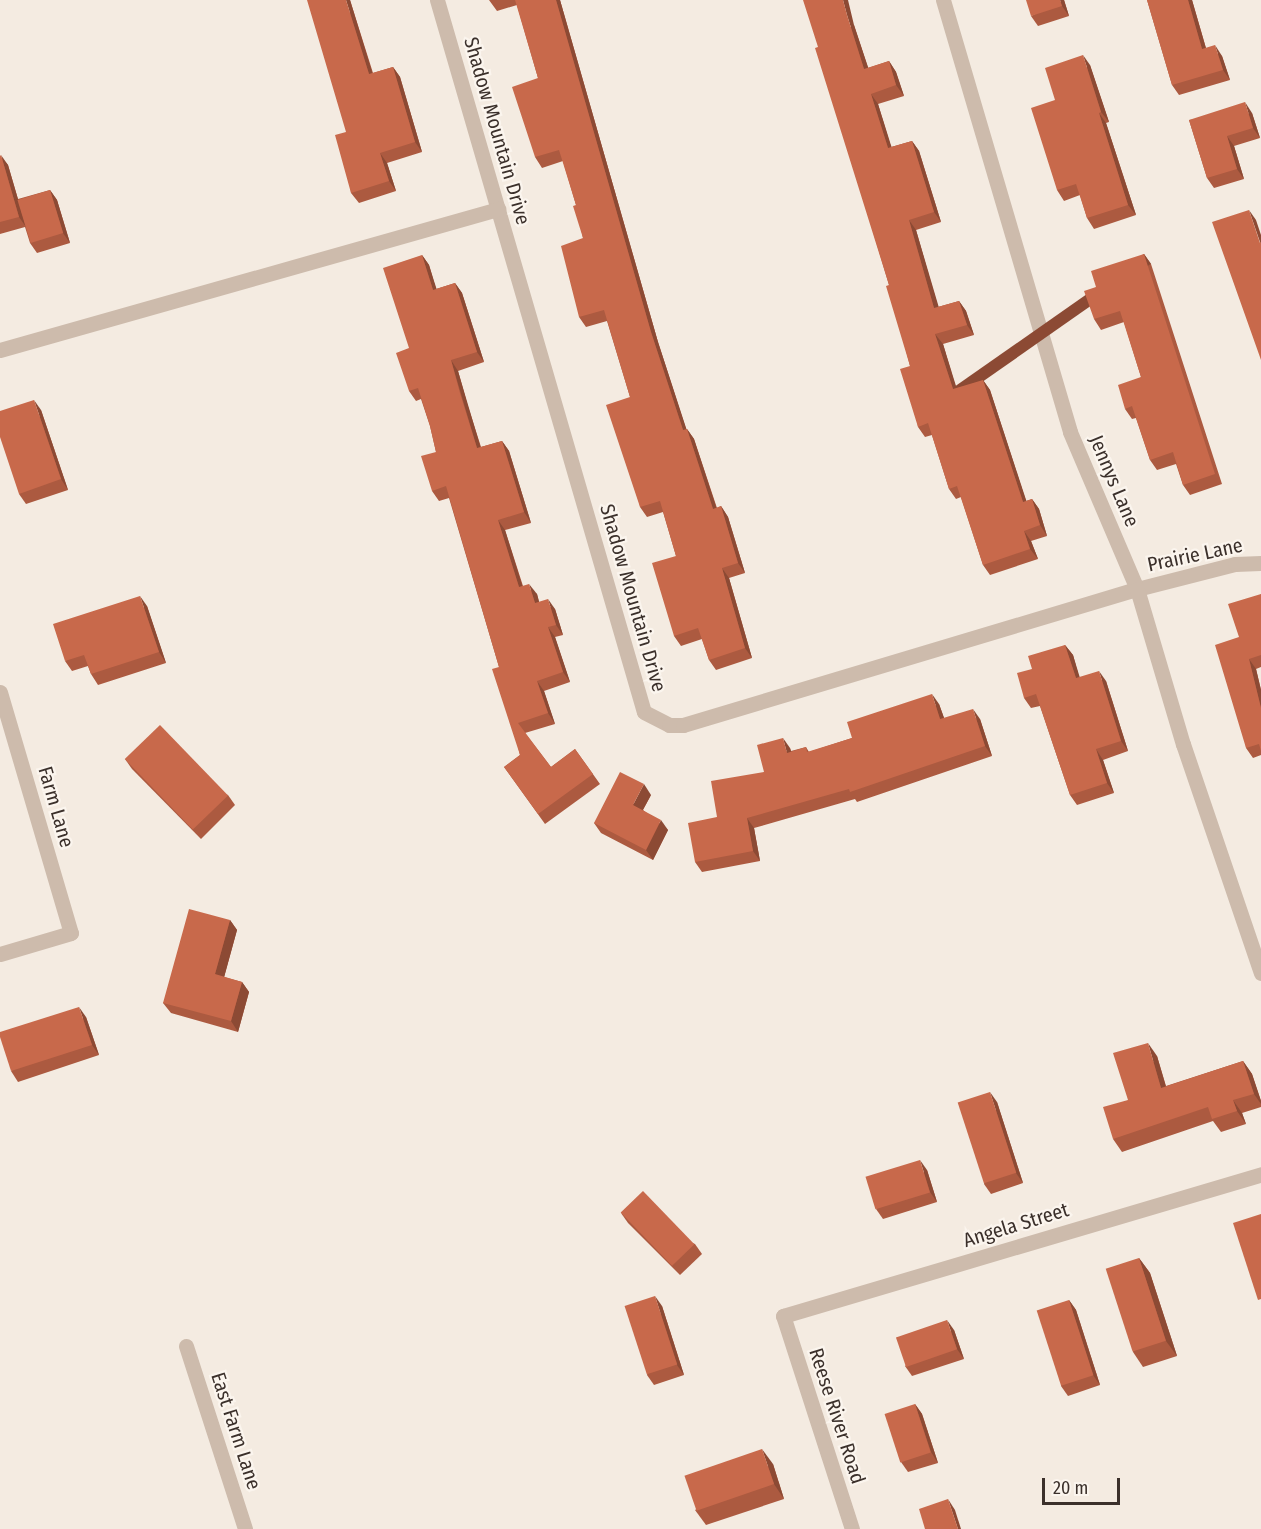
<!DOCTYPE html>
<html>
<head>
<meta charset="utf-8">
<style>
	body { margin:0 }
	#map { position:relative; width:1261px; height:1529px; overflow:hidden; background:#f4ebe1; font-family:"Fira Sans Condensed",sans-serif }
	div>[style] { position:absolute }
	.street>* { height:15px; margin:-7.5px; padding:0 7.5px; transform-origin:7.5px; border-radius:7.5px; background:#cdbbac }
	.wall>* { inset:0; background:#ac5a40 }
	.shaded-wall>* { inset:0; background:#8c4a34; transform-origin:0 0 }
	.building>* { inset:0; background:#c8694b; transform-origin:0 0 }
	span { translate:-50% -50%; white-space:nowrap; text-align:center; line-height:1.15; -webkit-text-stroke:4.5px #fbf5ee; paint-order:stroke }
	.street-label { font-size:20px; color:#3b302b }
	.scale { position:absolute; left:1042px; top:1478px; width:78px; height:27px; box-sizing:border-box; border:3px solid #3b302b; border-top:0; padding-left:8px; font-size:18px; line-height:21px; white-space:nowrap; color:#3b302b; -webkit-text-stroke:4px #fbf5ee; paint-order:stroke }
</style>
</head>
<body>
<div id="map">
	<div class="street">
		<div style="left:437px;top:0;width:741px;rotate:73.79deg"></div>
		<div style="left:644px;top:712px;width:28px;rotate:27deg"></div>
		<div style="left:669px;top:725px;width:14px"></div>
		<div style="left:683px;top:725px;width:474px;rotate:-16.7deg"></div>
		<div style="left:1137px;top:589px;width:101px;rotate:-14.3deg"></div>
		<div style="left:1235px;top:564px;width:26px;rotate:-2deg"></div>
		<div style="left:943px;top:0;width:450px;rotate:73.6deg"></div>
		<div style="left:1070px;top:432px;width:171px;rotate:66.9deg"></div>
		<div style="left:1137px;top:589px;width:162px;rotate:73.5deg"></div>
		<div style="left:1183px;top:744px;width:242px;rotate:71.2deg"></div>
		<div style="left:0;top:350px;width:518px;rotate:-15.81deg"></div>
		<div style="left:0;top:692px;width:251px;rotate:73.6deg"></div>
		<div style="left:71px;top:933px;width:74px;rotate:163.5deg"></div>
		<div style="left:186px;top:1346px;width:192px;rotate:72.1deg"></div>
		<div style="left:852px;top:1529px;width:224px;rotate:-107.9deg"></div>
		<div style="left:783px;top:1316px;width:499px;rotate:-16.5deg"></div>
	</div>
	<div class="wall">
		<div style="clip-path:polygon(350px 0,373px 73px,393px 67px,400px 77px,422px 152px,387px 163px,396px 191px,359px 203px,351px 193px,346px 132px)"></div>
		<div style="clip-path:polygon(489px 0,560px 0,658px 342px,686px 429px,687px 429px,694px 439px,717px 508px,721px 506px,728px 517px,745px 573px,729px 578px,752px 658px,716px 670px,709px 660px,702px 639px,681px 646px,674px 636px,676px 556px,663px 512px,647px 517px,640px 507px,630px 397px,607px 321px,586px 327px,579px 317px,583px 238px,576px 205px,563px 161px,542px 168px,535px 157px,538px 78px,517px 5px,497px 11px)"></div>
		<div style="clip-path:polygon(1064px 0,1069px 16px,1038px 26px,1031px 16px)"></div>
		<div style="clip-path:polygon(1147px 0,1192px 0,1206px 48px,1222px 56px,1230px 80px,1179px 95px,1172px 85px)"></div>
		<div style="clip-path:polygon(854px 25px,868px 68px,889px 61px,896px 72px,904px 96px,878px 104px,891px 147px,912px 141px,919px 151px,941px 222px,916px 230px,938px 307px,959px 301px,966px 311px,974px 335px,943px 344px,956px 388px,983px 380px,990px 390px,1026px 501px,1032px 499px,1039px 509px,1047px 536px,1031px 541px,1038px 559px,990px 575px,983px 565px,961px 497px,956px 499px,949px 489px,932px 435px,925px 437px,918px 427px,910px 366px,889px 285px,818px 47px)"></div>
		<div style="clip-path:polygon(1090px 65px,1109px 122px,1106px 123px,1136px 215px,1094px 229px,1087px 218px,1080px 195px,1064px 201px,1057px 190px,1055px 100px)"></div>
		<div style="clip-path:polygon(1252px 113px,1260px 138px,1234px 146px,1244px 179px,1214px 188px,1207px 178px,1189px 120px)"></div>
		<div style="clip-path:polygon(0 156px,8px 165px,18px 199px,50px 190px,57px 200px,70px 243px,37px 253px,30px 243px,25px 227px,0 234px)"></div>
		<div style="clip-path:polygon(1144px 254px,1151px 264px,1222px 484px,1190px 495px,1183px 485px,1176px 464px,1157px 470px,1150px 460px,1136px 418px,1132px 419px,1125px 409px,1141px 377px,1124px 322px,1101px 330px,1094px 319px,1096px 287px)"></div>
		<div style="clip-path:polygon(422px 255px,429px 265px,436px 289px,455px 283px,462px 293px,484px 362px,458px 371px,467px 403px,481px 447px,502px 441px,509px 451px,531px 523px,505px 530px,523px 586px,537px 594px,539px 602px,555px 609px,563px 635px,555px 637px,570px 682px,544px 691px,555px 724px,525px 733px,551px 767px,575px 749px,600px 784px,545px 824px,504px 767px,520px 755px,499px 667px,449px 498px,439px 501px,432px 491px,436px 452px,430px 426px,421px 399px,416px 401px,409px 391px,409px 348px)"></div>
		<div style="clip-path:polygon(41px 410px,68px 490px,26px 504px,19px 494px)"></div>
		<div style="clip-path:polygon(1261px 594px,1261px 667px,1256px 669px,1261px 690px,1261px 755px,1253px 758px,1246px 748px,1239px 637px)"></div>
		<div style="clip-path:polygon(147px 606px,166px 663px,98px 685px,91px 674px,88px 666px,72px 671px,65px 661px)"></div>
		<div style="clip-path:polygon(1065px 645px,1073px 655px,1079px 677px,1106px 681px,1128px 751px,1103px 760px,1114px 793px,1077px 805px,1070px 795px,1040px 706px,1031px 708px,1024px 698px,1032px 669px)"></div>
		<div style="clip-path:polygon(939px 704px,944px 718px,980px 719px,992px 756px,857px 802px,855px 799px,754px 828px,760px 861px,702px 872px,695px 862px,717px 817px,790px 748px,791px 751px,806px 747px,809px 752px,852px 738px)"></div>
		<div style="clip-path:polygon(125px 759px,228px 795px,235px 805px,201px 839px,132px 769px)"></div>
		<div style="clip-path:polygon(651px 795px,643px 810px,668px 830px,653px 860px,601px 833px,594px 823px)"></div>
		<div style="clip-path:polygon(230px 920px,237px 930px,224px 977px,242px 982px,249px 992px,238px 1032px,171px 1013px,163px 1003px)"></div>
		<div style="clip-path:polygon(86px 1017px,99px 1055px,18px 1082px,11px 1071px)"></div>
		<div style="clip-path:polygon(1157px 1056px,1166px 1086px,1243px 1061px,1252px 1074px,1261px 1101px,1261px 1107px,1242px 1113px,1246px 1124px,1221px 1132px,1213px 1121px,1122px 1152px,1113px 1139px,1128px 1100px)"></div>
		<div style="clip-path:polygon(997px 1102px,1023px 1183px,991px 1194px,984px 1184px)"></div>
		<div style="clip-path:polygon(927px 1170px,937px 1202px,883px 1219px,876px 1209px)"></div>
		<div style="clip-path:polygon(621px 1213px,695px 1244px,702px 1254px,680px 1275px,628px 1223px)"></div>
		<div style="clip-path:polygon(1139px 1258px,1150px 1273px,1177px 1356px,1143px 1367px,1133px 1352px)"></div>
		<div style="clip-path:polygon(1069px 1300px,1076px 1310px,1100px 1385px,1068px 1396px,1061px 1386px)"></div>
		<div style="clip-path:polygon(662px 1306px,684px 1375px,654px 1385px,647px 1375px)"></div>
		<div style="clip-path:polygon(954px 1330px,964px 1359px,912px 1376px,905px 1366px)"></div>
		<div style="clip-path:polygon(915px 1404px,922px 1414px,938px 1463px,908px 1472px,901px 1462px)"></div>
		<div style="clip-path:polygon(773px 1464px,784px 1499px,706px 1525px,695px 1510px)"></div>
	</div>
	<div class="shaded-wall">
		<div style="clip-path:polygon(346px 0,350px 0,376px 85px,369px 74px)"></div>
		<div style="clip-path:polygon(556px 0,560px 0,658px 342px,690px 440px,683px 430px,651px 332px)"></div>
		<div style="clip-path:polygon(843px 0,848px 0,854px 25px,872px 79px,864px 69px,847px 15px)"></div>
		<div style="clip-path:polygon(1060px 0,1064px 0,1069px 16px,1062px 6px)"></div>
		<div style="clip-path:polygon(1188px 0,1192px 0,1209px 59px,1202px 49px)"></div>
		<div style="clip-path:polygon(1215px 45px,1222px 56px,1230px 80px,1223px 70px)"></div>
		<div style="clip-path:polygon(1083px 55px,1090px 65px,1109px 122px,1101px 112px)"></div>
		<div style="clip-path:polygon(889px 61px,896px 72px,904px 96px,896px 85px)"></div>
		<div style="clip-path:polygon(393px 67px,400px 77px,422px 152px,415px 142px)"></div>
		<div style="clip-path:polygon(871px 94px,878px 104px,895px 158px,888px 148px)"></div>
		<div style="clip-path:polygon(1245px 102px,1252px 113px,1260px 138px,1253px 128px)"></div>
		<div style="clip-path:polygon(1099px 113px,1106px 123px,1136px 215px,1128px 205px)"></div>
		<div style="clip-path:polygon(1227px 136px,1234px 146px,1244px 179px,1237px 169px)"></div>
		<div style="clip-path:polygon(912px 141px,919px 151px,941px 222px,934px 212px)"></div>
		<div style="clip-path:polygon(380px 153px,387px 163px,396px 191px,389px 181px)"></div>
		<div style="clip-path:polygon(1px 155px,8px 165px,26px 227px,19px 217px)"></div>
		<div style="clip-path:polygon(50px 190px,57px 200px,70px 243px,63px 233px)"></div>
		<div style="clip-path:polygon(1249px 210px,1256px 220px,1261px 235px,1261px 245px)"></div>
		<div style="clip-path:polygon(909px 220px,916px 230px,942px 318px,934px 308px)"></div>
		<div style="left:1144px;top:254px;width:12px;height:231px;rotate:55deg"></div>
		<div style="clip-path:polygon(422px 255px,429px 265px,440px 300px,433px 290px)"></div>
		<div style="clip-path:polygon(455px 283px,462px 293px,484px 362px,477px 352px)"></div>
		<div style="clip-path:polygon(959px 301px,966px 311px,974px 335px,967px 325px)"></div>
		<div style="clip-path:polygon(935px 334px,943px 344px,960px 399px,953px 389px)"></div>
		<div style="clip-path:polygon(451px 360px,458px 371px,484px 459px,477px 448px)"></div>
		<div style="clip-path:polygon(983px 380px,990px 390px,1030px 512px,1023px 502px)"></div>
		<div style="clip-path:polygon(34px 400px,41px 410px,68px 490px,61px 479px)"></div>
		<div style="clip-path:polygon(687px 429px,694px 439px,720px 519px,713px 509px)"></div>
		<div style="clip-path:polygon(502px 441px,509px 451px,531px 523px,524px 512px)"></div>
		<div style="clip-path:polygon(1032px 499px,1039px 509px,1047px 536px,1040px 525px)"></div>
		<div style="clip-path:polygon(721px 506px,728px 517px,745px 573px,738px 563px)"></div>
		<div style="clip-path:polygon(498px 520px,505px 530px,526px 598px,519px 587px)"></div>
		<div style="clip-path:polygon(1024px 531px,1031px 541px,1038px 559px,1030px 549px)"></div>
		<div style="clip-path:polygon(722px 568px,729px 578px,752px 658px,745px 648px)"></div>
		<div style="clip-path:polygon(529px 584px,537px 594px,542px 613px,535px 603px)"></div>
		<div style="clip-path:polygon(140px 596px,147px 606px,166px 663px,159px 652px)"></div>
		<div style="clip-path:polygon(548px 599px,555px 609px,563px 635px,556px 625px)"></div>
		<div style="clip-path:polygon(548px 627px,555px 637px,570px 682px,563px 672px)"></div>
		<div style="clip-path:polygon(1065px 645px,1073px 655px,1083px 688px,1076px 678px)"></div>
		<div style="clip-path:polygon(1249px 659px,1256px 669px,1261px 690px,1261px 708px)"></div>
		<div style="clip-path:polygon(1099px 671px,1106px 681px,1128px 751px,1121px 741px)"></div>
		<div style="clip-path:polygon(537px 681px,544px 691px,555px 724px,548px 713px)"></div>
		<div style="clip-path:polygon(932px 694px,939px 704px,948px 729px,940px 719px)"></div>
		<div style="clip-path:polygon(973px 709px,980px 719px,992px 756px,985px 746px)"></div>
		<div style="clip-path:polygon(783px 738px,790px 748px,794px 763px,787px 753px)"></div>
		<div style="clip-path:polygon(1096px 749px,1103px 760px,1114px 793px,1107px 783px)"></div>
		<div style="clip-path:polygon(644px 784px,651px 795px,640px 815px,633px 805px)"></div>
		<div style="clip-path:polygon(747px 818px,754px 828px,760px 861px,753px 851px)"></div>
		<div style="clip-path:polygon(661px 820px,668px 830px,653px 860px,646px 850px)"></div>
		<div style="clip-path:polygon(230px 920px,237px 930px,222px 985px,215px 974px)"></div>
		<div style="clip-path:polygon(242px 982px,249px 992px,238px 1032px,231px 1021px)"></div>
		<div style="clip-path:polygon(79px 1007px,86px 1017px,99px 1055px,92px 1045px)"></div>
		<div style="clip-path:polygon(1148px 1043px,1157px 1056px,1170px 1101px,1161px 1088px)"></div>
		<div style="clip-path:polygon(1243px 1061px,1252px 1074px,1261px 1101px,1261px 1104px,1254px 1094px)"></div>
		<div style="clip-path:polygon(990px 1092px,997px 1102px,1023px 1183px,1016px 1173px)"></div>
		<div style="clip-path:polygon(1233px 1100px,1242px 1113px,1246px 1124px,1237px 1111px)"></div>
		<div style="clip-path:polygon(920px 1160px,927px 1170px,937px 1202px,930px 1192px)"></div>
		<div style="clip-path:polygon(1139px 1258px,1150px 1273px,1177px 1356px,1166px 1341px)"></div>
		<div style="clip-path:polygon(655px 1296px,662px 1306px,684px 1375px,677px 1365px)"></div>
		<div style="clip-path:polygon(1069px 1300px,1076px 1310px,1100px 1385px,1093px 1375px)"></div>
		<div style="clip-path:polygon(947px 1320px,954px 1330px,964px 1359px,957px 1349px)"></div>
		<div style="clip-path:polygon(915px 1404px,922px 1414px,938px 1463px,931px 1452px)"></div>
		<div style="clip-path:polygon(762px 1449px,773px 1464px,784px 1499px,774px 1484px)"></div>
		<div style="clip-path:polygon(948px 1499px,955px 1510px,961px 1529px,958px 1529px)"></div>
	</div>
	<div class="building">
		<div style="clip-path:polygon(307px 0,346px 0,369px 74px,393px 67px,415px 142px,380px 153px,389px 181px,351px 193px,335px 135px,346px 132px)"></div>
		<div style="clip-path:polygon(515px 0,556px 0,651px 332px,683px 430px,687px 429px,713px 509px,721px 506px,738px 563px,722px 568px,745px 648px,709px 660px,698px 628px,674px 636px,652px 563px,676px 556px,660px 501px,640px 507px,606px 405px,630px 397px,604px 310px,579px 317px,561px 246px,583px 238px,573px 206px,576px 205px,559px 150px,535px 157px,512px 87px,538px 78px)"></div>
		<div style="clip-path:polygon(803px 0,843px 0,847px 15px,864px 69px,889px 61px,896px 85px,871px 94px,888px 148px,912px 141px,934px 212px,909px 220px,934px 308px,959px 301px,967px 325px,935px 334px,953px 389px,983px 380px,1023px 502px,1032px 499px,1040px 525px,1024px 531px,1030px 549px,983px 565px,957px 486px,949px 489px,928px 423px,918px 427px,900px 369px,910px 366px,886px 286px,889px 285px,815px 48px,818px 47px)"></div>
		<div style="clip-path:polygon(1026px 0,1060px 0,1062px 6px,1031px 16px)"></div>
		<div style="clip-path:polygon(1147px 0,1188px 0,1202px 49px,1215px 45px,1223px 70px,1172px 85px)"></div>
		<div style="clip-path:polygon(1083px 55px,1101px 112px,1099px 113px,1128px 205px,1087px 218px,1076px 184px,1057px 190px,1031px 108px,1055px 100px,1045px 68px)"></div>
		<div style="clip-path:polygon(1245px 102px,1253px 128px,1227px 136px,1237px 169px,1207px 178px,1189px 120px)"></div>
		<div style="clip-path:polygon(1px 155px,19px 217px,0 222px,0 156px)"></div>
		<div style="left:50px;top:190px;width:45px;height:34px;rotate:73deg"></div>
		<div style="clip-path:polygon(1249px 210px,1260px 243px,1261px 242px,1261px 360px,1212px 222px)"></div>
		<div style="clip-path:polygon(1144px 254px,1215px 474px,1183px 485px,1173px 452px,1150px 460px,1132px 406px,1125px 409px,1118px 385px,1141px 377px,1120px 311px,1094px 319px,1084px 291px,1096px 287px,1091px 271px)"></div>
		<div style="clip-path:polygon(422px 255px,433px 290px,455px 283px,477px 352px,451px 360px,460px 393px,477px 448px,502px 441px,524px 512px,498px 520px,519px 587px,529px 584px,535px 603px,548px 599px,556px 625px,548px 627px,563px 672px,537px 681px,548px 713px,518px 723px,551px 767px,575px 749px,593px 774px,538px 814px,504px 767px,520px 755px,492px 669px,499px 667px,446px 486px,432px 491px,421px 456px,436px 452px,430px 426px,418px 388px,409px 391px,396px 353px,409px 348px,383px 268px)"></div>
		<div style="clip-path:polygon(34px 400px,61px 479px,19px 494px,0 437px,0 411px)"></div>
		<div style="clip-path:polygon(1261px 594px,1261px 655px,1249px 659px,1261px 708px,1261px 751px,1259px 744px,1246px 748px,1215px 645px,1239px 637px,1228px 604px)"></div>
		<div style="clip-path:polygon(140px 596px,159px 652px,91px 674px,84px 655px,65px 661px,53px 624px)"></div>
		<div style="clip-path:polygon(1065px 645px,1076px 678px,1099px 671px,1121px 741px,1096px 749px,1107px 783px,1070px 795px,1036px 694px,1024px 698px,1017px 673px,1032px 669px,1028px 656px)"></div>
		<div style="clip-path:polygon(932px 694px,940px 719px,973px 709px,985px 746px,850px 792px,849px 789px,747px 818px,753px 851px,695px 862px,688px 823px,717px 817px,711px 781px,764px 772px,757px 745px,783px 738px,787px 753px,806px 747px,807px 752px,852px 738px,847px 722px)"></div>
		<div style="left:160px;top:725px;width:98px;height:49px;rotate:46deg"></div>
		<div style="clip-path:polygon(620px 772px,644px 784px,633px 805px,661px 820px,646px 850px,594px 823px)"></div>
		<div style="clip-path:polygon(189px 909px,230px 920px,215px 974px,242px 982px,231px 1021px,163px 1003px)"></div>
		<div style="clip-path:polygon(79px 1007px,92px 1045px,11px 1071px,0 1037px,0 1032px)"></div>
		<div style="clip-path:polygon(1148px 1043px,1161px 1088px,1243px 1061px,1254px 1094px,1233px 1100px,1237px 1111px,1212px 1119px,1208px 1107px,1113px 1139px,1103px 1107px,1128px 1100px,1113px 1053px)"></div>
		<div style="left:990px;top:1092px;width:85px;height:34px;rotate:72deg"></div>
		<div style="left:920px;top:1160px;width:34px;height:57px;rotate:73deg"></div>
		<div style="left:643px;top:1191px;width:74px;height:31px;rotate:46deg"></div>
		<div style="clip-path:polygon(1261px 1214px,1261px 1299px,1258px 1300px,1233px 1223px)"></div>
		<div style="left:1139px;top:1258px;width:87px;height:35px;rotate:72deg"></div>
		<div style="left:655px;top:1296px;width:72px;height:32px;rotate:72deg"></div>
		<div style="left:1069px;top:1300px;width:79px;height:34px;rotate:72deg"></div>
		<div style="left:947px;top:1320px;width:31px;height:54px;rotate:71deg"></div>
		<div style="left:915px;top:1404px;width:51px;height:32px;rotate:72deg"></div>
		<div style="left:762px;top:1449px;width:37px;height:82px;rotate:71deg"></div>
		<div style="clip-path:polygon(948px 1499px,958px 1529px,925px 1529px,919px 1509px)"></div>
	</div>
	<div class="street-label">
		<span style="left:497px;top:131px;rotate:74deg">Shadow Mountain Drive</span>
		<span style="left:1114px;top:481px;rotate:67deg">Jennys Lane</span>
		<span style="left:1195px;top:555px;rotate:-12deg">Prairie Lane</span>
		<span style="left:633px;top:598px;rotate:74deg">Shadow Mountain Drive</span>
		<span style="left:56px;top:807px;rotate:74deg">Farm Lane</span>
		<span style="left:1016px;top:1225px;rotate:-17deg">Angela Street</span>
		<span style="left:837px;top:1416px;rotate:72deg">Reese River Road</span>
		<span style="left:236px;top:1431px;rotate:72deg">East Farm Lane</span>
	</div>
	<div class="scale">20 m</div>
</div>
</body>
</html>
